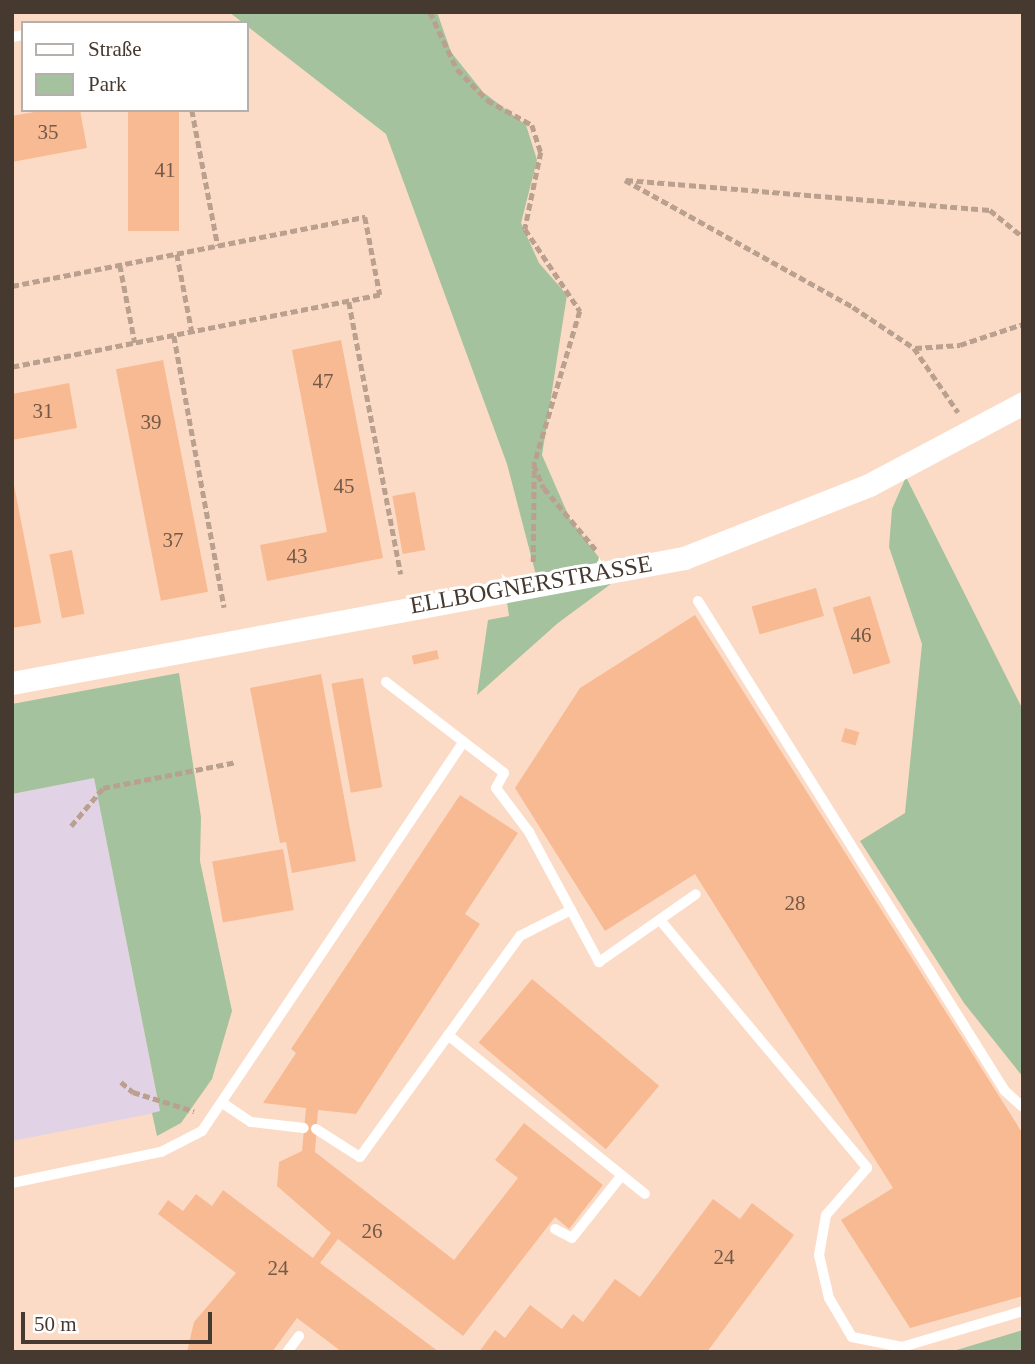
<!DOCTYPE html>
<html>
<head>
<meta charset="utf-8">
<style>
	body { margin:0 }
	#map { position:relative; width:1035px; height:1364px; overflow:hidden; background:#fcdbc6; font-family:"Times New Roman",serif }
	div>[style] { position:absolute }
	.commercial>* { inset:0; background:#e1d3e5 }
	.green>* { inset:0; background:#a4c29d }
	.building>* { inset:0; background:#f8ba92; transform-origin:0 0 }
	.path>* { height:4.5px; margin-top:-2.25px; transform-origin:0; background:repeating-linear-gradient(90deg,#baa08f 0 7px,transparent 0 10.5px) }
	.lane>* { height:10px; margin:-5px; padding:0 5px; transform-origin:5px; border-radius:5px; background:#fff }
	.street>* { height:23px; margin:-11.5px; padding:0 11.5px; transform-origin:11.5px; border-radius:11.5px; background:#fff }
	span { translate:-50% -50%; white-space:nowrap; text-align:center; line-height:1.15; -webkit-text-stroke:6px #fff; paint-order:stroke }
	.number-label { font-size:21px; color:#725948 }
	.number-label span { -webkit-text-stroke-width:0 }
	.street-label { font-size:24px; color:#463930 }
	.frame { position:absolute; inset:0; border:14px solid #463930; pointer-events:none }
	.legend { position:absolute; left:21px; top:21px; width:228px; height:91px; box-sizing:border-box; background:#fff; border:2px solid #b5b0ac; margin:0; padding:9px 12px; list-style:none; font-size:21px; color:#463930 }
	.legend li { display:flex; align-items:center; gap:14px; height:35px }
	.legend b { width:35px; border:2px solid #b5b0ac }
	.scale { position:absolute; left:21px; top:1312px; width:191px; height:32px; box-sizing:border-box; border:4px solid #463930; border-top:0; padding-left:9px; font-size:21px; line-height:24px; white-space:nowrap; color:#463930; -webkit-text-stroke:5px #fff; paint-order:stroke }
</style>
</head>
<body>
<div id="map">
	<div class="commercial">
		<div style="clip-path:polygon(94px 777px,160px 1112px,12px 1141px,12px 794px)"></div>
	</div>
	<div class="green">
		<div style="clip-path:polygon(229px 12px,437px 12px,451px 52px,483px 92px,526px 125px,537px 160px,521px 223px,539px 263px,567px 295px,542px 455px,570px 519px,603px 563px,536px 575px,507px 464px,386px 134px)"></div>
		<div style="clip-path:polygon(906px 477px,1023px 710px,1023px 1077px,964px 1003px,860px 841px,905px 813px,922px 644px,889px 547px,892px 509px)"></div>
		<div style="clip-path:polygon(619px 578px,558px 623px,477px 695px,488px 620px,509px 616px,506px 595px)"></div>
		<div style="clip-path:polygon(179px 673px,201px 817px,200px 861px,232px 1011px,212px 1079px,181px 1123px,157px 1136px,152px 1113px,160px 1111px,94px 778px,12px 794px,12px 704px)"></div>
		<div style="clip-path:polygon(1023px 1330px,1023px 1352px,950px 1352px)"></div>
	</div>
	<div class="building">
		<div style="clip-path:polygon(45px 110px,80px 110px,87px 148px,12px 162px,12px 116px)"></div>
		<div style="left:128px;top:110px;width:51px;height:121px"></div>
		<div style="clip-path:polygon(341px 340px,383px 558px,267px 581px,260px 545px,327px 532px,292px 350px)"></div>
		<div style="left:163px;top:360px;width:236px;height:48px;rotate:79deg"></div>
		<div style="clip-path:polygon(69px 383px,77px 428px,12px 440px,12px 394px)"></div>
		<div style="clip-path:polygon(12px 475px,41px 623px,12px 628px)"></div>
		<div style="left:415px;top:492px;width:59px;height:23px;rotate:80deg"></div>
		<div style="left:72px;top:550px;width:65px;height:23px;rotate:79deg"></div>
		<div style="left:816px;top:588px;width:29px;height:67px;rotate:74deg"></div>
		<div style="left:870px;top:596px;width:70px;height:39px;rotate:73deg"></div>
		<div style="clip-path:polygon(695px 615px,1023px 1134px,1023px 1296px,910px 1328px,841px 1220px,893px 1188px,695px 874px,605px 931px,515px 788px,580px 688px)"></div>
		<div style="left:437px;top:650px;width:9px;height:26px;rotate:77deg"></div>
		<div style="clip-path:polygon(321px 674px,356px 861px,292px 873px,286px 842px,280px 843px,250px 688px)"></div>
		<div style="left:363px;top:678px;width:111px;height:32px;rotate:80deg"></div>
		<div style="left:845px;top:728px;width:15px;height:14px;rotate:16deg"></div>
		<div style="clip-path:polygon(460px 795px,518px 833px,465px 914px,480px 924px,356px 1114px,318px 1110px,315px 1152px,454px 1260px,518px 1178px,495px 1160px,524px 1123px,603px 1185px,569px 1229px,555px 1217px,463px 1336px,338px 1239px,320px 1263px,439px 1352px,342px 1352px,297px 1318px,272px 1352px,187px 1352px,194px 1322px,236px 1273px,158px 1214px,168px 1200px,183px 1211px,196px 1194px,212px 1206px,223px 1190px,313px 1258px,331px 1233px,277px 1186px,279px 1162px,302px 1151px,306px 1108px,263px 1103px,296px 1053px,291px 1049px)"></div>
		<div style="left:283px;top:849px;width:62px;height:72px;rotate:80deg"></div>
		<div style="left:532px;top:979px;width:166px;height:83px;rotate:40deg"></div>
		<div style="clip-path:polygon(713px 1199px,740px 1219px,752px 1203px,794px 1235px,707px 1352px,479px 1352px,495px 1330px,505px 1338px,530px 1305px,562px 1329px,573px 1314px,583px 1322px,615px 1279px,640px 1297px)"></div>
	</div>
	<div class="path">
		<div style="left:430px;top:12px;width:63px;rotate:64.7deg"></div>
		<div style="left:457px;top:69px;width:43px;rotate:45.9deg"></div>
		<div style="left:487px;top:100px;width:51px;rotate:29.1deg"></div>
		<div style="left:532px;top:125px;width:28px;rotate:72deg"></div>
		<div style="left:541px;top:152px;width:79px;rotate:101.7deg"></div>
		<div style="left:525px;top:229px;width:99px;rotate:56.1deg"></div>
		<div style="left:580px;top:311px;width:161px;rotate:106.6deg"></div>
		<div style="left:534px;top:465px;width:25px;rotate:67deg"></div>
		<div style="left:544px;top:488px;width:81px;rotate:50deg"></div>
		<div style="left:192px;top:110px;width:138px;rotate:79.2deg"></div>
		<div style="left:625px;top:180px;width:261px;rotate:29.1deg"></div>
		<div style="left:853px;top:307px;width:73px;rotate:33.9deg"></div>
		<div style="left:914px;top:348px;width:78px;rotate:55.5deg"></div>
		<div style="left:626px;top:180px;width:365px;rotate:4.7deg"></div>
		<div style="left:990px;top:210px;width:43px;rotate:39.3deg"></div>
		<div style="left:177px;top:254px;width:79px;rotate:79.1deg"></div>
		<div style="left:120px;top:265px;width:79px;rotate:79.1deg"></div>
		<div style="left:12px;top:286px;width:360px;rotate:-11.1deg"></div>
		<div style="left:365px;top:217px;width:79px;rotate:79.1deg"></div>
		<div style="left:380px;top:295px;width:375px;rotate:168.9deg"></div>
		<div style="left:349px;top:302px;width:277px;rotate:79.2deg"></div>
		<div style="left:174px;top:336px;width:276px;rotate:79.5deg"></div>
		<div style="left:915px;top:348px;width:45px;rotate:-3.8deg"></div>
		<div style="left:960px;top:345px;width:66px;rotate:-18.4deg"></div>
		<div style="left:533px;top:562px;width:93px;rotate:-89.4deg"></div>
		<div style="left:71px;top:826px;width:50px;rotate:-49.9deg"></div>
		<div style="left:103px;top:788px;width:136px;rotate:-11deg"></div>
		<div style="left:121px;top:1082px;width:16px;rotate:40deg"></div>
		<div style="left:133px;top:1092px;width:64px;rotate:17.3deg"></div>
	</div>
	<div class="lane">
		<div style="left:12px;top:37px;width:11px;rotate:-10deg"></div>
		<div style="left:698px;top:601px;width:578px;rotate:57.93deg"></div>
		<div style="left:1005px;top:1091px;width:24px;rotate:42deg"></div>
		<div style="left:386px;top:682px;width:149px;rotate:37.6deg"></div>
		<div style="left:504px;top:773px;width:17px;rotate:118deg"></div>
		<div style="left:496px;top:788px;width:55px;rotate:53.1deg"></div>
		<div style="left:529px;top:832px;width:148px;rotate:61.7deg"></div>
		<div style="left:599px;top:962px;width:118px;rotate:-35deg"></div>
		<div style="left:660px;top:920px;width:323px;rotate:50.1deg"></div>
		<div style="left:867px;top:1168px;width:62px;rotate:131.1deg"></div>
		<div style="left:826px;top:1215px;width:41px;rotate:99.9deg"></div>
		<div style="left:819px;top:1255px;width:44px;rotate:76.9deg"></div>
		<div style="left:829px;top:1298px;width:45px;rotate:59.5deg"></div>
		<div style="left:852px;top:1337px;width:51px;rotate:11.3deg"></div>
		<div style="left:902px;top:1347px;width:126px;rotate:-16.6deg"></div>
		<div style="left:448px;top:1035px;width:253px;rotate:38.9deg"></div>
		<div style="left:224px;top:1104px;width:32px;rotate:34deg"></div>
		<div style="left:251px;top:1122px;width:53px;rotate:6.5deg"></div>
		<div style="left:316px;top:1129px;width:52px;rotate:32.5deg"></div>
		<div style="left:360px;top:1157px;width:273px;rotate:-54.1deg"></div>
		<div style="left:520px;top:936px;width:57px;rotate:-27deg"></div>
		<div style="left:12px;top:1183px;width:152px;rotate:-11.8deg"></div>
		<div style="left:161px;top:1152px;width:46px;rotate:-27.1deg"></div>
		<div style="left:202px;top:1131px;width:466px;rotate:-56.1deg"></div>
		<div style="left:555px;top:1229px;width:19px;rotate:28deg"></div>
		<div style="left:572px;top:1238px;width:80px;rotate:-51.6deg"></div>
		<div style="left:287px;top:1352px;width:20px;rotate:-53deg"></div>
	</div>
	<div class="street">
		<div style="left:12px;top:683px;width:684px;rotate:-10.54deg"></div>
		<div style="left:684px;top:558px;width:199px;rotate:-21.5deg"></div>
		<div style="left:869px;top:485px;width:174px;rotate:-28deg"></div>
	</div>
	<div class="number-label">
		<span style="left:48px;top:132px">35</span>
		<span style="left:165px;top:170px">41</span>
		<span style="left:323px;top:381px">47</span>
		<span style="left:43px;top:411px">31</span>
		<span style="left:151px;top:422px">39</span>
		<span style="left:344px;top:486px">45</span>
		<span style="left:173px;top:540px">37</span>
		<span style="left:297px;top:556px">43</span>
		<span style="left:861px;top:635px">46</span>
		<span style="left:795px;top:903px">28</span>
		<span style="left:372px;top:1231px">26</span>
		<span style="left:724px;top:1257px">24</span>
		<span style="left:278px;top:1268px">24</span>
	</div>
	<div class="street-label">
		<span style="left:531px;top:585px;rotate:-10deg">ELLBOGNERSTRASSE</span>
	</div>
	<div class="frame"></div>
	<ul class="legend">
	<li><b style="height:9px;background:#fff"></b>Straße</li>
	<li><b style="height:19px;background:#a4c29d"></b>Park</li>
	</ul>
	<div class="scale">50 m</div>
</div>
</body>
</html>
